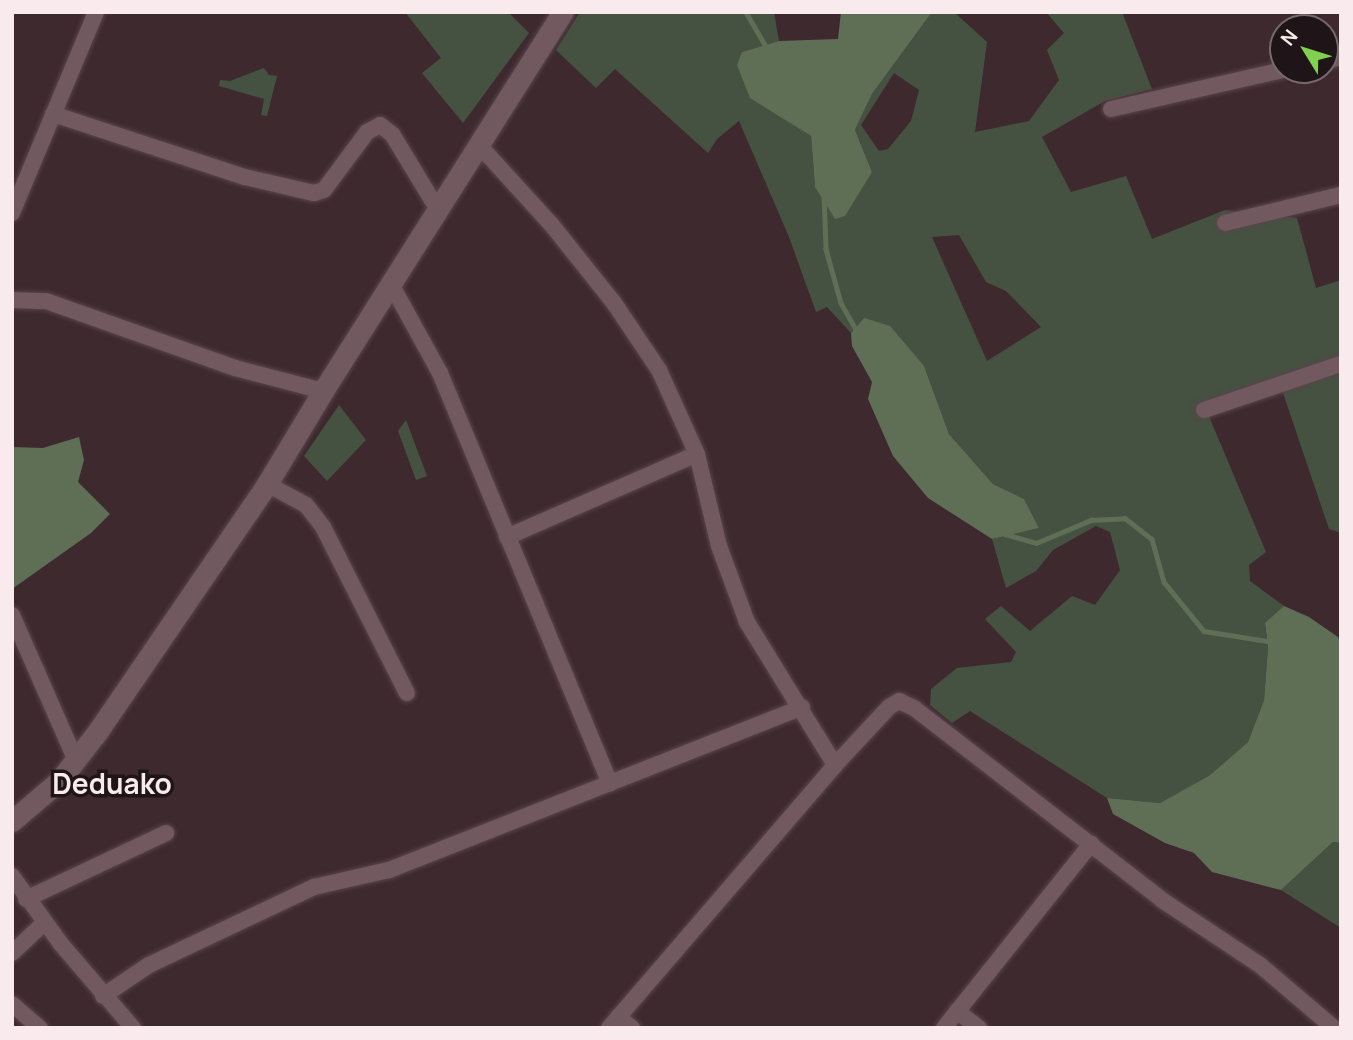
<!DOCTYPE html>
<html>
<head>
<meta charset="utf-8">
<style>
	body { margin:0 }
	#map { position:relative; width:1353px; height:1040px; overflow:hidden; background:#3e292f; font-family:Manrope,sans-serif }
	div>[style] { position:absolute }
	.green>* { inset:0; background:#465241 }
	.forest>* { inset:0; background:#5f6f56 }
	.stream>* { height:4.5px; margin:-2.25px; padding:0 2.25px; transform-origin:2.25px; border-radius:2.25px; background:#5f6f56 }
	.roads { filter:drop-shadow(0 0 2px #57454a) drop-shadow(0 0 2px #57454a) }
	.street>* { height:16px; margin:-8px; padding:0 8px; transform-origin:8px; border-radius:8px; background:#71595f }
	.secondary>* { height:21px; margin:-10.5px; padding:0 10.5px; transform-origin:10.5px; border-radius:10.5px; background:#71595f }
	span { translate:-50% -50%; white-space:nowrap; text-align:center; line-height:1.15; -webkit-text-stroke:7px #1f1518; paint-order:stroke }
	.district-label { font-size:28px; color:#f8eaed; font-weight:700 }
	.frame { position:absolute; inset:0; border:14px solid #f8eaed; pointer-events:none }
	.north { position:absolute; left:1269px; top:14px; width:70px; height:70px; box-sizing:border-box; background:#1f1518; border:2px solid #766a6d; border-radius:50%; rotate:308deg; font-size:19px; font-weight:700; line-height:28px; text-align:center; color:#f8eaed }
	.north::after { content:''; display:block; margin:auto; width:24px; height:32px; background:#81d050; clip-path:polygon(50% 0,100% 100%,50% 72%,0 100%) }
</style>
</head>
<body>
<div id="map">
	<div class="green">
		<div style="clip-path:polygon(405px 12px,508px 12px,529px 33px,463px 123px,422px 73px,441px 58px)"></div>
		<div style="clip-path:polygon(evenodd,580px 12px,774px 12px,779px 41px,742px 52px,749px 96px,811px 136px,815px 187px,872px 172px,855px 130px,872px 94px,932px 12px,954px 12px,987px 42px,975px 132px,1029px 121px,1059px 80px,1047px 50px,1064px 33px,1046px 12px,1122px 12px,1152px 89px,1105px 101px,1042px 137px,1071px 192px,1126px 176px,1152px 239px,1225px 210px,1297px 218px,1316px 288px,1341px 280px,1341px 359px,1203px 402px,1266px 552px,1249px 565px,1250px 581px,1284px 606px,1265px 624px,1268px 647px,1264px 700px,1248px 742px,1210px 775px,1160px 803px,1107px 798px,970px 711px,952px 723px,930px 705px,931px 689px,957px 668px,1011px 662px,1016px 652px,985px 619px,1001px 606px,1030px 631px,1072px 596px,1095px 605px,1120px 570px,1110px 532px,1096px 526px,1053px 550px,1036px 571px,1006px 588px,992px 539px,1039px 528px,1024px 499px,993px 484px,949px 434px,924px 366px,864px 318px,851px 333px,827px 307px,816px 312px,789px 237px,739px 121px,717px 139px,708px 153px,615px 69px,596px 88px,556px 50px,580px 12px,894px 73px,919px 90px,911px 121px,888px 149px,879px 151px,861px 125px,894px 73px,580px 12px,959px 235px,986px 282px,1006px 291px,1041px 327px,987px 361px,932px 237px,959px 235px)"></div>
		<div style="clip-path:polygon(264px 68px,269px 75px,277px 76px,267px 116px,261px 115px,264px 99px,219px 86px,220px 80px,230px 81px)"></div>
		<div style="clip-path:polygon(1341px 373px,1341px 533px,1329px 529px,1282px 390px)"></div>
		<div style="clip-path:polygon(339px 405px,366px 440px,327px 481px,304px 456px)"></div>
		<div style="clip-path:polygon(406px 420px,427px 476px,416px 480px,398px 431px)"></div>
		<div style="clip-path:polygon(1333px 842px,1341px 843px,1341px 928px,1281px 890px)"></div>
	</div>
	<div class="forest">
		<div style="clip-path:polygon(841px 12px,932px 12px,872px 94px,855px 130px,872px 172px,845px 216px,835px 219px,815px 187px,811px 136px,750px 98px,737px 65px,742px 52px,779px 41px,838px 39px)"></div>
		<div style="clip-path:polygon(864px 318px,890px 326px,924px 366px,949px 434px,993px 484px,1024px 499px,1039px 528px,992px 539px,928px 498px,893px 456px,868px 399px,872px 382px,852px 346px,851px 333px)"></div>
		<div style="clip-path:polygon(79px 437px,84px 460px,78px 482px,110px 514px,91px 533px,12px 589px,12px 447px,43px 448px)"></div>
		<div style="clip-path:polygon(1284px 606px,1309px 617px,1338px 637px,1341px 643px,1341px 843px,1333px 842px,1281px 890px,1212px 872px,1194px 853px,1165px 843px,1113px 814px,1107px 798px,1160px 803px,1210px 775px,1248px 742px,1264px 700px,1268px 647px,1265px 623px)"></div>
	</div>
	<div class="stream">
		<div style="left:746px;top:12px;width:151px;rotate:59.9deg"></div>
		<div style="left:884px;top:12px;width:68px;rotate:107.1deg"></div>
		<div style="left:864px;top:77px;width:78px;rotate:122.5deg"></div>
		<div style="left:822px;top:143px;width:106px;rotate:87.8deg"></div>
		<div style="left:826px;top:249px;width:56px;rotate:74.5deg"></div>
		<div style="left:841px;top:303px;width:101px;rotate:60.4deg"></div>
		<div style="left:891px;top:391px;width:102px;rotate:57.4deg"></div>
		<div style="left:946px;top:477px;width:82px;rotate:44deg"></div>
		<div style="left:1005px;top:534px;width:32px;rotate:16deg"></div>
		<div style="left:1036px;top:543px;width:60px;rotate:-22.7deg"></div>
		<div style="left:1091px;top:520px;width:34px;rotate:-3deg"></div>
		<div style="left:1125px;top:518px;width:34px;rotate:38deg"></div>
		<div style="left:1152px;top:539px;width:45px;rotate:74.4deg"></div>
		<div style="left:1164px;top:582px;width:63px;rotate:50.8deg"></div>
		<div style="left:1204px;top:631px;width:102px;rotate:9deg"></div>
		<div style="left:1305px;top:647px;width:41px;rotate:27.8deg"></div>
	</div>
	<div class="roads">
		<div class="street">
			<div style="left:1325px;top:61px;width:16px;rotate:-14deg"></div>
			<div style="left:1111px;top:109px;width:176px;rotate:-12.8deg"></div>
			<div style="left:53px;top:114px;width:202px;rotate:18.2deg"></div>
			<div style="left:245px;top:177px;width:71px;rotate:13.1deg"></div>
			<div style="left:314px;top:193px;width:10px;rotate:-17deg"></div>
			<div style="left:324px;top:190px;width:72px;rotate:-53.4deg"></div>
			<div style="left:367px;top:132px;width:15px;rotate:-28deg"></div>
			<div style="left:380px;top:125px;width:15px;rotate:37deg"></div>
			<div style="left:392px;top:134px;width:89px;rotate:58.8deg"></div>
			<div style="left:479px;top:145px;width:107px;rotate:47.7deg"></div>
			<div style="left:551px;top:224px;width:101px;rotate:51.4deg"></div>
			<div style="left:614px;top:303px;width:81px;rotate:56.1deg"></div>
			<div style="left:659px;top:370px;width:92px;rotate:65.7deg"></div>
			<div style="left:697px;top:454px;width:95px;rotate:76.6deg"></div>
			<div style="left:719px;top:546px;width:81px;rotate:69.8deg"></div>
			<div style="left:747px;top:622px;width:168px;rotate:58.4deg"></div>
			<div style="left:12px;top:213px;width:218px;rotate:-67.3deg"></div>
			<div style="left:1225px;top:223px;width:119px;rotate:-13.6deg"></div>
			<div style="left:391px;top:284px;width:102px;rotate:61.2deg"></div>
			<div style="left:440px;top:373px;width:444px;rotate:67.5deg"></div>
			<div style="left:12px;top:300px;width:34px;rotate:2deg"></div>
			<div style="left:46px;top:301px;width:201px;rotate:19.5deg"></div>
			<div style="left:235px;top:368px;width:91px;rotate:14.6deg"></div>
			<div style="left:1204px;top:410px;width:145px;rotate:-18.6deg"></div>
			<div style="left:267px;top:484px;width:44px;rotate:28.3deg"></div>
			<div style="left:306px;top:505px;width:28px;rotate:52deg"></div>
			<div style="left:323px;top:527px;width:186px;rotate:63.2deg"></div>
			<div style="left:507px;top:537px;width:207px;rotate:-23.6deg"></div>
			<div style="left:12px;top:615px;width:159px;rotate:66.3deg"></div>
			<div style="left:12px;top:876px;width:84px;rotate:54.2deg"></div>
			<div style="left:61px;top:944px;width:111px;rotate:49.4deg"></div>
			<div style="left:26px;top:899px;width:155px;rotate:-25.2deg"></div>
			<div style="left:12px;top:953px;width:44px;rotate:-43.2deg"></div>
			<div style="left:103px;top:996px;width:55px;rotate:-34deg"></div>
			<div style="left:149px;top:965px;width:183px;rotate:-25.3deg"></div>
			<div style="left:314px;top:887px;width:77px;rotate:-12.8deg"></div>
			<div style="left:389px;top:870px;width:444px;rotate:-21.5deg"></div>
			<div style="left:12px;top:1004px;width:37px;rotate:41deg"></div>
			<div style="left:957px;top:1011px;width:28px;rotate:38deg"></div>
			<div style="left:618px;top:1017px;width:18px;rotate:38deg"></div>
			<div style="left:609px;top:1028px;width:347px;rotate:-49.3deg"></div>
			<div style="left:835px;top:765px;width:79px;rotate:-47deg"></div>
			<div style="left:889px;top:707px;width:12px;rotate:-31deg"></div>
			<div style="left:899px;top:701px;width:17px;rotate:25deg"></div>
			<div style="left:914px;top:708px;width:314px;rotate:37.7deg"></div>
			<div style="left:1162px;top:900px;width:118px;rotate:33.6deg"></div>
			<div style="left:1260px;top:965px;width:97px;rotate:40.4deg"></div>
			<div style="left:944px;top:1028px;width:236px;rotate:-51.4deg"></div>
		</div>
		<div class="secondary">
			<div style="left:12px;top:821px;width:62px;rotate:-40.4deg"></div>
			<div style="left:59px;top:781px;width:63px;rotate:-52deg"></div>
			<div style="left:98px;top:731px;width:299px;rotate:-55.6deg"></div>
			<div style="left:267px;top:484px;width:109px;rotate:-58.9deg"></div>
			<div style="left:323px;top:391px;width:449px;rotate:-57.7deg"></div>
		</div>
	</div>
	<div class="district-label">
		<span style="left:112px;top:783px">Deduako</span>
	</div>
	<div class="frame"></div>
	<div class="north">N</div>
</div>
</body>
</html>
